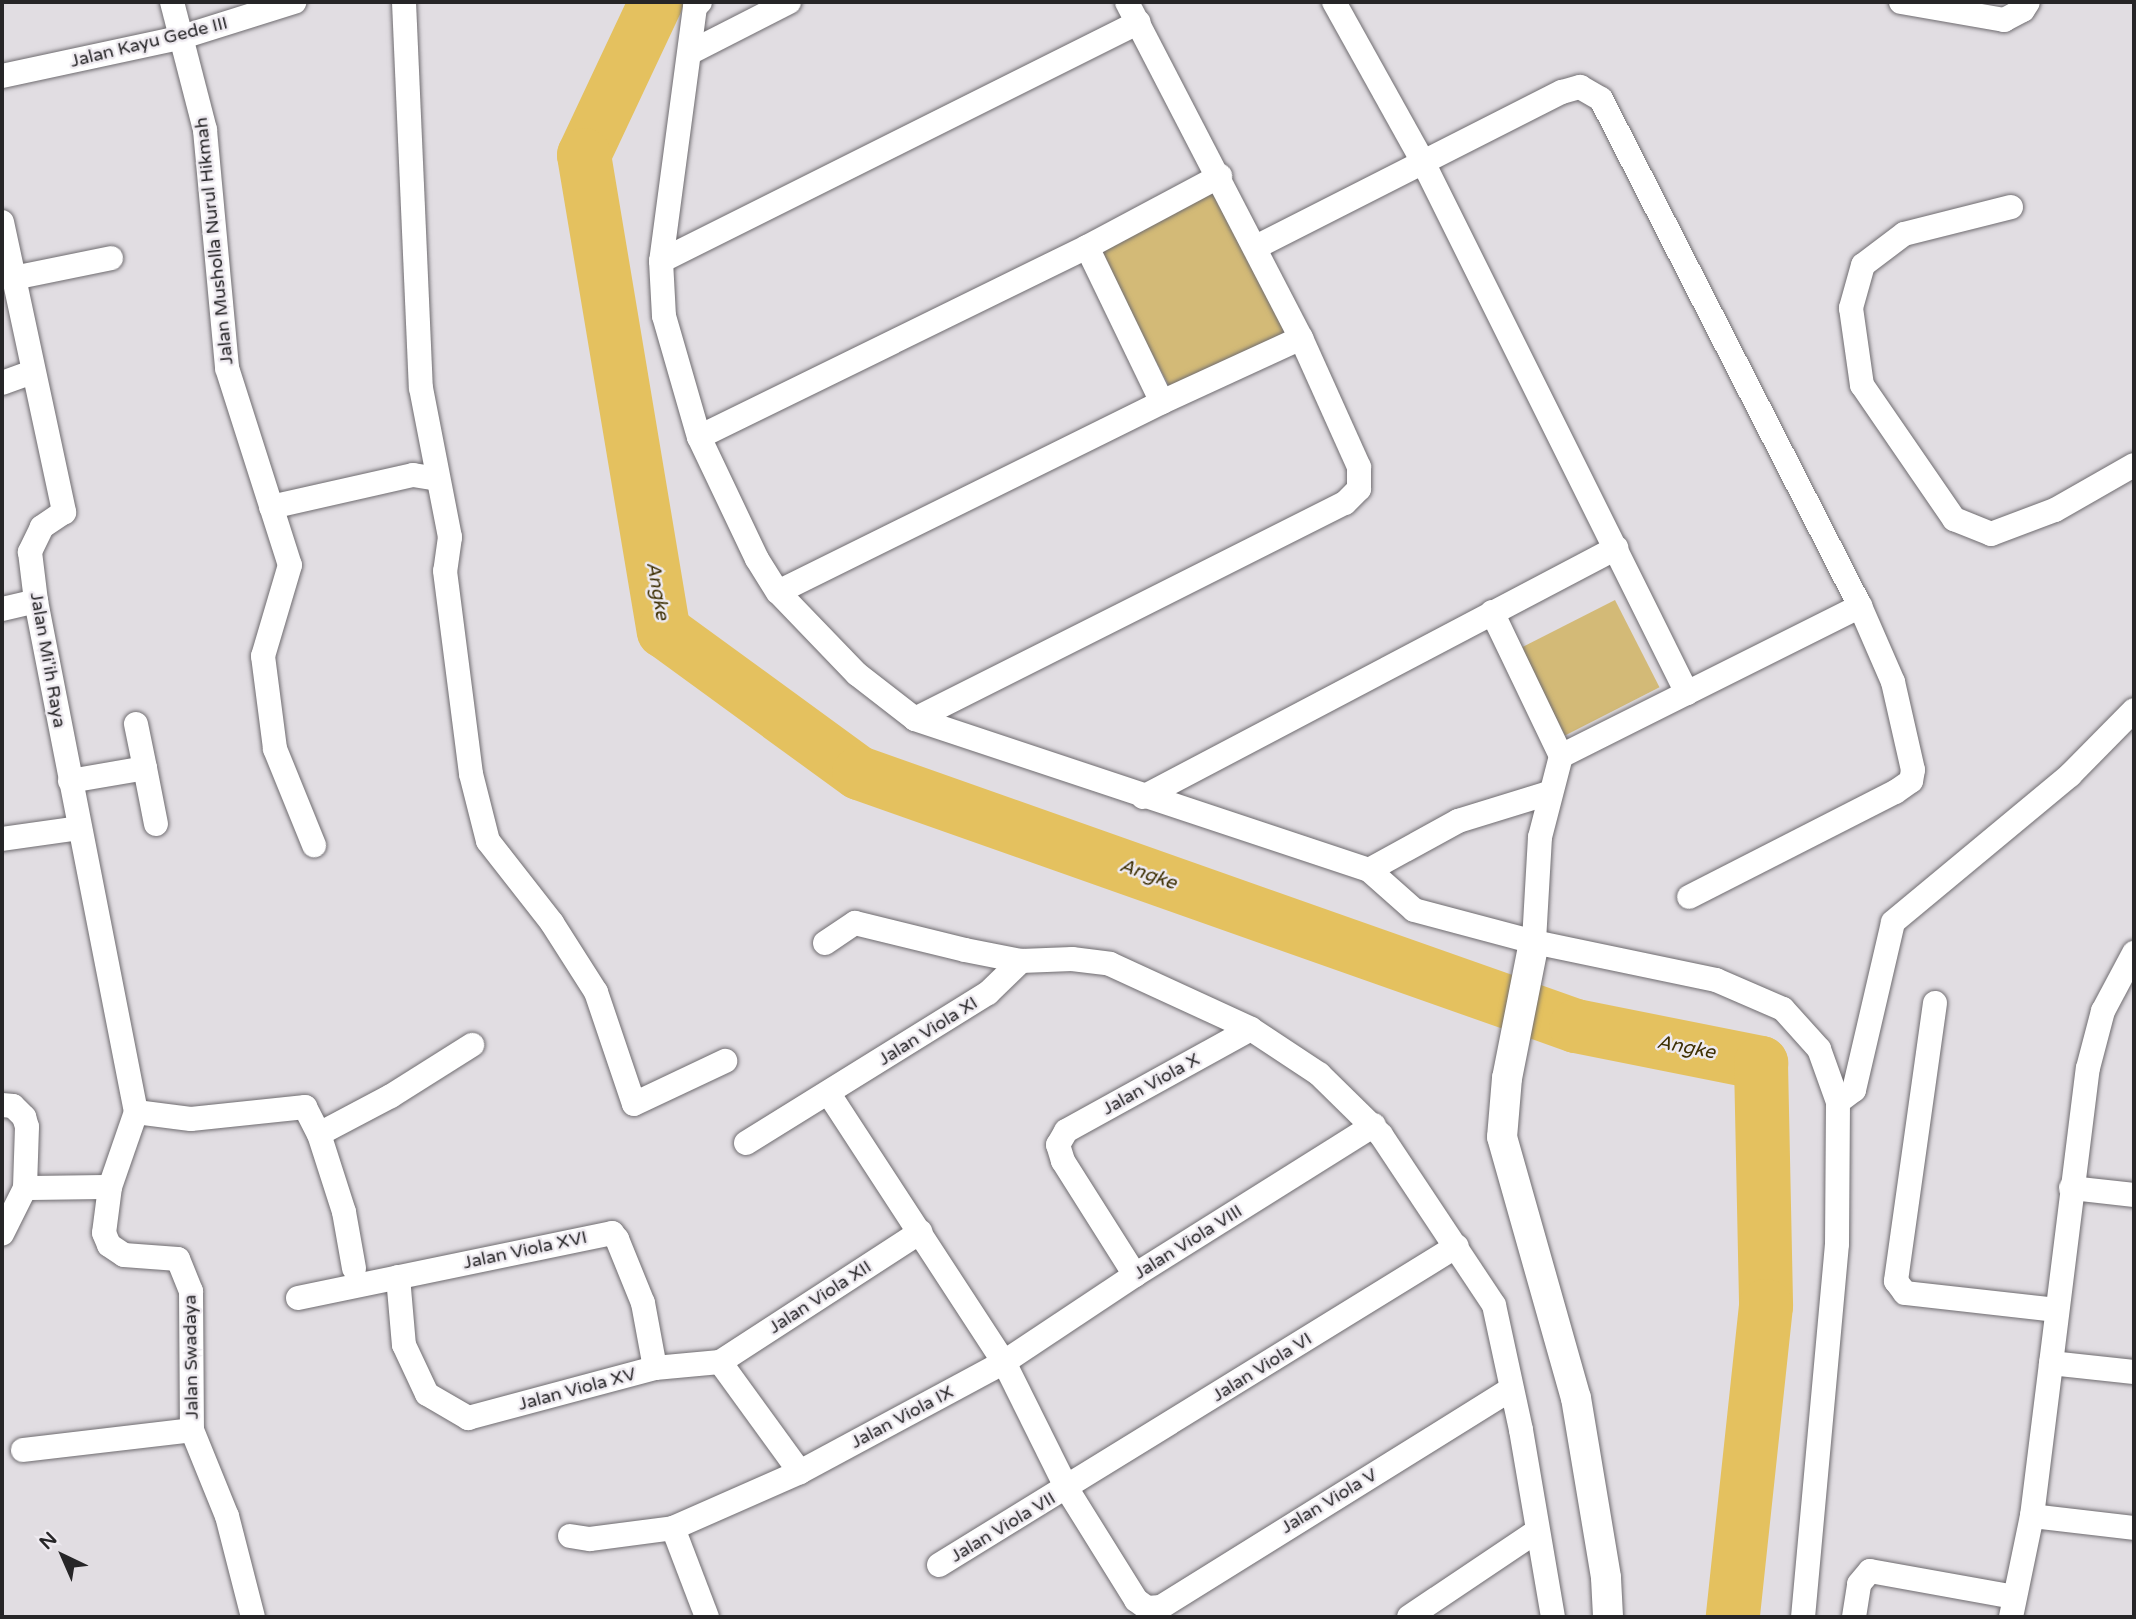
<!DOCTYPE html>
<html>
<head>
<meta charset="utf-8">
<style>
	body { margin:0 }
	#map { position:relative; width:2136px; height:1619px; overflow:hidden; background:#e1dde2; font-family:"Varela Round",sans-serif }
	div>[style] { position:absolute }
	.green>* { inset:0; background:#d3ba77; transform-origin:0 0 }
	.river>* { height:54px; margin:-27px; padding:0 27px; transform-origin:27px; border-radius:27px; background:#e4c15f }
	.roads { filter:drop-shadow(0 0 2px #6f6c70) drop-shadow(0 0 2px #6f6c70) }
	.minor>* { height:24px; margin:-12px; padding:0 12px; transform-origin:12px; border-radius:12px; background:#fff }
	.tertiary>* { height:30px; margin:-15px; padding:0 15px; transform-origin:15px; border-radius:15px; background:#fff }
	span { translate:-50% -50%; white-space:nowrap; text-align:center; line-height:1.15; -webkit-text-stroke:5px #eeeaf0; paint-order:stroke }
	.street-label { font-size:18px; color:#262527 }
	.water-label { font-size:19px; color:#3e3004; font-style:italic }
	.frame { position:absolute; inset:0; border:4px solid #262527; pointer-events:none }
	.north { position:absolute; left:28px; top:1521px; width:70px; height:70px; -webkit-text-stroke:5px #eeeaf0; paint-order:stroke; rotate:316deg; font-size:19px; font-weight:700; line-height:28px; text-align:center; color:#262527 }
	.north::after { content:''; display:block; margin:auto; width:24px; height:32px; background:#262527; clip-path:polygon(50% 0,100% 100%,50% 72%,0 100%) }
</style>
</head>
<body>
<div id="map">
	<div class="green">
		<div style="left:1212px;top:192px;width:162px;height:129px;rotate:62deg"></div>
		<div style="left:1615px;top:600px;width:98px;height:106px;rotate:63deg"></div>
	</div>
	<div class="river">
		<div style="left:656px;top:2px;width:169px;rotate:115.2deg"></div>
		<div style="left:584px;top:155px;width:483px;rotate:80.5deg"></div>
		<div style="left:664px;top:631px;width:241px;rotate:36.1deg"></div>
		<div style="left:859px;top:773px;width:760px;rotate:19.44deg"></div>
		<div style="left:1576px;top:1026px;width:189px;rotate:11.3deg"></div>
		<div style="left:1761px;top:1063px;width:243px;rotate:88.8deg"></div>
		<div style="left:1766px;top:1306px;width:313px;rotate:96.1deg"></div>
	</div>
	<div class="roads">
		<div class="minor">
			<div style="left:172px;top:2px;width:132px;rotate:75.5deg"></div>
			<div style="left:205px;top:130px;width:239px;rotate:84.7deg"></div>
			<div style="left:227px;top:368px;width:207px;rotate:72.3deg"></div>
			<div style="left:290px;top:565px;width:95px;rotate:106.5deg"></div>
			<div style="left:263px;top:656px;width:94px;rotate:82.6deg"></div>
			<div style="left:275px;top:749px;width:104px;rotate:67.9deg"></div>
			<div style="left:404px;top:2px;width:386px;rotate:87.5deg"></div>
			<div style="left:421px;top:388px;width:152px;rotate:79deg"></div>
			<div style="left:450px;top:537px;width:34px;rotate:98deg"></div>
			<div style="left:445px;top:571px;width:205px;rotate:82.7deg"></div>
			<div style="left:471px;top:774px;width:69px;rotate:75.8deg"></div>
			<div style="left:488px;top:841px;width:104px;rotate:52deg"></div>
			<div style="left:552px;top:923px;width:82px;rotate:57.5deg"></div>
			<div style="left:596px;top:992px;width:118px;rotate:71.3deg"></div>
			<div style="left:634px;top:1104px;width:101px;rotate:-25.3deg"></div>
			<div style="left:700px;top:2px;width:7px;rotate:135deg"></div>
			<div style="left:695px;top:7px;width:256px;rotate:97.6deg"></div>
			<div style="left:661px;top:261px;width:55px;rotate:86.9deg"></div>
			<div style="left:664px;top:316px;width:126px;rotate:73.9deg"></div>
			<div style="left:699px;top:437px;width:135px;rotate:64.6deg"></div>
			<div style="left:757px;top:559px;width:39px;rotate:58deg"></div>
			<div style="left:778px;top:592px;width:114px;rotate:46.1deg"></div>
			<div style="left:857px;top:674px;width:73px;rotate:37.8deg"></div>
			<div style="left:915px;top:719px;width:478px;rotate:18.4deg"></div>
			<div style="left:1369px;top:870px;width:102px;rotate:-28.8deg"></div>
			<div style="left:1458px;top:821px;width:95px;rotate:-17.1deg"></div>
			<div style="left:1334px;top:2px;width:185px;rotate:60.9deg"></div>
			<div style="left:1424px;top:164px;width:591px;rotate:63.57deg"></div>
			<div style="left:1901px;top:2px;width:105px;rotate:9.9deg"></div>
			<div style="left:2004px;top:20px;width:21px;rotate:-28deg"></div>
			<div style="left:2023px;top:10px;width:9px;rotate:-58deg"></div>
			<div style="left:691px;top:52px;width:110px;rotate:-27deg"></div>
			<div style="left:2px;top:76px;width:181px;rotate:-12.1deg"></div>
			<div style="left:179px;top:38px;width:121px;rotate:-17.4deg"></div>
			<div style="left:2011px;top:207px;width:110px;rotate:165.8deg"></div>
			<div style="left:1904px;top:234px;width:51px;rotate:142.9deg"></div>
			<div style="left:1863px;top:265px;width:45px;rotate:105.6deg"></div>
			<div style="left:1851px;top:308px;width:78px;rotate:81.9deg"></div>
			<div style="left:1862px;top:385px;width:163px;rotate:55.5deg"></div>
			<div style="left:1954px;top:519px;width:40px;rotate:22deg"></div>
			<div style="left:1991px;top:534px;width:68px;rotate:-20.6deg"></div>
			<div style="left:2055px;top:510px;width:91px;rotate:-29.7deg"></div>
			<div style="left:2px;top:222px;width:297px;rotate:77.9deg"></div>
			<div style="left:64px;top:512px;width:27px;rotate:146deg"></div>
			<div style="left:42px;top:527px;width:28px;rotate:116deg"></div>
			<div style="left:30px;top:552px;width:49px;rotate:83deg"></div>
			<div style="left:36px;top:601px;width:521px;rotate:78.93deg"></div>
			<div style="left:136px;top:1112px;width:79px;rotate:109.1deg"></div>
			<div style="left:110px;top:1187px;width:46px;rotate:97.4deg"></div>
			<div style="left:104px;top:1233px;width:13px;rotate:67deg"></div>
			<div style="left:109px;top:1245px;width:18px;rotate:34deg"></div>
			<div style="left:124px;top:1255px;width:54px;rotate:4.2deg"></div>
			<div style="left:178px;top:1259px;width:35px;rotate:68deg"></div>
			<div style="left:191px;top:1291px;width:139px;rotate:89.6deg"></div>
			<div style="left:192px;top:1430px;width:93px;rotate:67.9deg"></div>
			<div style="left:227px;top:1516px;width:104px;rotate:75.6deg"></div>
			<div style="left:1087px;top:247px;width:172px;rotate:64.2deg"></div>
			<div style="left:1256px;top:247px;width:343px;rotate:-26.9deg"></div>
			<div style="left:1562px;top:92px;width:19px;rotate:-16deg"></div>
			<div style="left:1580px;top:87px;width:24px;rotate:30deg"></div>
			<div style="left:1601px;top:99px;width:569px;rotate:62.94deg"></div>
			<div style="left:1860px;top:606px;width:83px;rotate:66.5deg"></div>
			<div style="left:1893px;top:682px;width:90px;rotate:77.2deg"></div>
			<div style="left:1913px;top:770px;width:11px;rotate:100deg"></div>
			<div style="left:1911px;top:781px;width:19px;rotate:145deg"></div>
			<div style="left:1895px;top:792px;width:231px;rotate:153deg"></div>
			<div style="left:661px;top:261px;width:534px;rotate:-26.57deg"></div>
			<div style="left:13px;top:278px;width:100px;rotate:-11.5deg"></div>
			<div style="left:2px;top:383px;width:33px;rotate:-20deg"></div>
			<div style="left:699px;top:437px;width:432px;rotate:-26.1deg"></div>
			<div style="left:1087px;top:247px;width:151px;rotate:-28.1deg"></div>
			<div style="left:271px;top:507px;width:146px;rotate:-12.7deg"></div>
			<div style="left:413px;top:475px;width:25px;rotate:9deg"></div>
			<div style="left:778px;top:592px;width:428px;rotate:-26.3deg"></div>
			<div style="left:1162px;top:402px;width:153px;rotate:-24.7deg"></div>
			<div style="left:2px;top:609px;width:35px;rotate:-13deg"></div>
			<div style="left:1492px;top:612px;width:160px;rotate:64.4deg"></div>
			<div style="left:1561px;top:756px;width:84px;rotate:104.5deg"></div>
			<div style="left:1540px;top:837px;width:105px;rotate:93.3deg"></div>
			<div style="left:915px;top:719px;width:481px;rotate:-26.7deg"></div>
			<div style="left:1345px;top:503px;width:20px;rotate:-45deg"></div>
			<div style="left:1359px;top:489px;width:22px;rotate:-90deg"></div>
			<div style="left:1359px;top:467px;width:141px;rotate:-114.2deg"></div>
			<div style="left:1301px;top:338px;width:378px;rotate:-117.4deg"></div>
			<div style="left:1561px;top:756px;width:335px;rotate:-26.6deg"></div>
			<div style="left:145px;top:768px;width:57px;rotate:78.9deg"></div>
			<div style="left:70px;top:781px;width:76px;rotate:-9.8deg"></div>
			<div style="left:145px;top:768px;width:45px;rotate:-101.6deg"></div>
			<div style="left:1143px;top:797px;width:535px;rotate:-27.76deg"></div>
			<div style="left:2px;top:839px;width:78px;rotate:-8.1deg"></div>
			<div style="left:1369px;top:870px;width:60px;rotate:41.6deg"></div>
			<div style="left:1414px;top:910px;width:124px;rotate:14.9deg"></div>
			<div style="left:1534px;top:942px;width:186px;rotate:11.8deg"></div>
			<div style="left:1716px;top:980px;width:73px;rotate:23.4deg"></div>
			<div style="left:1783px;top:1009px;width:54px;rotate:48deg"></div>
			<div style="left:1819px;top:1049px;width:56px;rotate:70.3deg"></div>
			<div style="left:1838px;top:1102px;width:142px;rotate:90.4deg"></div>
			<div style="left:1837px;top:1244px;width:375px;rotate:95.2deg"></div>
			<div style="left:825px;top:943px;width:36px;rotate:-34deg"></div>
			<div style="left:855px;top:923px;width:113px;rotate:13.8deg"></div>
			<div style="left:965px;top:950px;width:57px;rotate:11.1deg"></div>
			<div style="left:1021px;top:961px;width:51px;rotate:-2.2deg"></div>
			<div style="left:1072px;top:959px;width:38px;rotate:7deg"></div>
			<div style="left:1110px;top:964px;width:155px;rotate:24.7deg"></div>
			<div style="left:1251px;top:1029px;width:82px;rotate:33.5deg"></div>
			<div style="left:1319px;top:1074px;width:87px;rotate:44.5deg"></div>
			<div style="left:1381px;top:1135px;width:204px;rotate:56.4deg"></div>
			<div style="left:1494px;top:1305px;width:128px;rotate:77.8deg"></div>
			<div style="left:1521px;top:1430px;width:190px;rotate:80.3deg"></div>
			<div style="left:1935px;top:1003px;width:281px;rotate:98deg"></div>
			<div style="left:1896px;top:1281px;width:15px;rotate:53deg"></div>
			<div style="left:1905px;top:1293px;width:152px;rotate:6.4deg"></div>
			<div style="left:829px;top:1094px;width:320px;rotate:56.9deg"></div>
			<div style="left:1004px;top:1362px;width:142px;rotate:63.6deg"></div>
			<div style="left:1067px;top:1489px;width:131px;rotate:58.1deg"></div>
			<div style="left:1136px;top:1600px;width:14px;rotate:36deg"></div>
			<div style="left:1147px;top:1608px;width:9px;rotate:77deg"></div>
			<div style="left:1838px;top:1102px;width:20px;rotate:-37deg"></div>
			<div style="left:1854px;top:1090px;width:172px;rotate:-76.9deg"></div>
			<div style="left:1893px;top:922px;width:230px;rotate:-39.7deg"></div>
			<div style="left:2070px;top:775px;width:91px;rotate:-45.4deg"></div>
			<div style="left:2px;top:1105px;width:11px;rotate:5deg"></div>
			<div style="left:13px;top:1106px;width:16px;rotate:45deg"></div>
			<div style="left:24px;top:1117px;width:10px;rotate:73deg"></div>
			<div style="left:27px;top:1127px;width:61px;rotate:91.9deg"></div>
			<div style="left:25px;top:1188px;width:51px;rotate:116.6deg"></div>
			<div style="left:136px;top:1112px;width:55px;rotate:7.3deg"></div>
			<div style="left:191px;top:1119px;width:115px;rotate:-6deg"></div>
			<div style="left:305px;top:1107px;width:30px;rotate:63deg"></div>
			<div style="left:319px;top:1134px;width:82px;rotate:72.2deg"></div>
			<div style="left:344px;top:1212px;width:57px;rotate:79.9deg"></div>
			<div style="left:319px;top:1134px;width:81px;rotate:-27.8deg"></div>
			<div style="left:391px;top:1096px;width:96px;rotate:-32.2deg"></div>
			<div style="left:746px;top:1143px;width:285px;rotate:-31.8deg"></div>
			<div style="left:988px;top:993px;width:46px;rotate:-44.1deg"></div>
			<div style="left:25px;top:1188px;width:85px;rotate:-0.7deg"></div>
			<div style="left:2071px;top:1188px;width:63px;rotate:6.3deg"></div>
			<div style="left:1135px;top:1275px;width:135px;rotate:-122.3deg"></div>
			<div style="left:1063px;top:1161px;width:17px;rotate:-107deg"></div>
			<div style="left:1058px;top:1145px;width:16px;rotate:-60deg"></div>
			<div style="left:1066px;top:1131px;width:211px;rotate:-28.9deg"></div>
			<div style="left:398px;top:1277px;width:68px;rotate:85deg"></div>
			<div style="left:404px;top:1345px;width:54px;rotate:64.9deg"></div>
			<div style="left:427px;top:1394px;width:48px;rotate:30.3deg"></div>
			<div style="left:468px;top:1418px;width:194px;rotate:-15deg"></div>
			<div style="left:655px;top:1368px;width:65px;rotate:-5.3deg"></div>
			<div style="left:720px;top:1362px;width:136px;rotate:54deg"></div>
			<div style="left:298px;top:1298px;width:321px;rotate:-11.7deg"></div>
			<div style="left:612px;top:1233px;width:8px;rotate:50deg"></div>
			<div style="left:617px;top:1239px;width:69px;rotate:67.9deg"></div>
			<div style="left:643px;top:1303px;width:66px;rotate:79.5deg"></div>
			<div style="left:720px;top:1362px;width:239px;rotate:-33deg"></div>
			<div style="left:2051px;top:1363px;width:83px;rotate:6.2deg"></div>
			<div style="left:23px;top:1450px;width:170px;rotate:-6.7deg"></div>
			<div style="left:2032px;top:1516px;width:103px;rotate:6.7deg"></div>
			<div style="left:673px;top:1528px;width:95px;rotate:69.1deg"></div>
			<div style="left:570px;top:1536px;width:20px;rotate:9deg"></div>
			<div style="left:590px;top:1539px;width:84px;rotate:-7.5deg"></div>
			<div style="left:673px;top:1528px;width:139px;rotate:-23.8deg"></div>
			<div style="left:800px;top:1472px;width:232px;rotate:-28.3deg"></div>
			<div style="left:1004px;top:1362px;width:157px;rotate:-33.6deg"></div>
			<div style="left:1135px;top:1275px;width:282px;rotate:-32.1deg"></div>
			<div style="left:939px;top:1565px;width:608px;rotate:-31.63deg"></div>
			<div style="left:1147px;top:1608px;width:14px;rotate:-4deg"></div>
			<div style="left:1161px;top:1607px;width:412px;rotate:-31.9deg"></div>
			<div style="left:1409px;top:1617px;width:154px;rotate:-33.9deg"></div>
			<div style="left:1854px;top:1617px;width:33px;rotate:-81deg"></div>
			<div style="left:1859px;top:1584px;width:17px;rotate:-50deg"></div>
			<div style="left:1870px;top:1571px;width:146px;rotate:10.2deg"></div>
			<div style="left:2011px;top:1617px;width:103px;rotate:-78.3deg"></div>
			<div style="left:2032px;top:1516px;width:451px;rotate:-82.9deg"></div>
			<div style="left:2088px;top:1068px;width:59px;rotate:-75.3deg"></div>
			<div style="left:2103px;top:1011px;width:66px;rotate:-61.9deg"></div>
		</div>
		<div class="tertiary">
			<div style="left:1534px;top:942px;width:139px;rotate:101.2deg"></div>
			<div style="left:1507px;top:1078px;width:59px;rotate:94.8deg"></div>
			<div style="left:1502px;top:1137px;width:271px;rotate:74.2deg"></div>
			<div style="left:1576px;top:1398px;width:182px;rotate:80.5deg"></div>
			<div style="left:1606px;top:1578px;width:39px;rotate:87deg"></div>
		</div>
	</div>
	<div class="street-label">
		<span style="left:149px;top:42px;rotate:-14deg">Jalan Kayu Gede III</span>
		<span style="left:214px;top:241px;rotate:-96deg">Jalan Musholla Nurul Hikmah</span>
		<span style="left:48px;top:660px;rotate:80deg">Jalan Mi'ih Raya</span>
		<span style="left:928px;top:1031px;rotate:-32deg">Jalan Viola XI</span>
		<span style="left:1151px;top:1084px;rotate:-29deg">Jalan Viola X</span>
		<span style="left:1188px;top:1242px;rotate:-32deg">Jalan Viola VIII</span>
		<span style="left:525px;top:1250px;rotate:-12deg">Jalan Viola XVI</span>
		<span style="left:820px;top:1297px;rotate:-33deg">Jalan Viola XII</span>
		<span style="left:191px;top:1357px;rotate:-91deg">Jalan Swadaya</span>
		<span style="left:1262px;top:1367px;rotate:-32deg">Jalan Viola VI</span>
		<span style="left:577px;top:1389px;rotate:-15deg">Jalan Viola XV</span>
		<span style="left:902px;top:1417px;rotate:-28deg">Jalan Viola IX</span>
		<span style="left:1329px;top:1501px;rotate:-31deg">Jalan Viola V</span>
		<span style="left:1003px;top:1527px;rotate:-31deg">Jalan Viola VII</span>
	</div>
	<div class="water-label">
		<span style="left:657px;top:591px;rotate:80deg">Angke</span>
		<span style="left:1148px;top:875px;rotate:19deg">Angke</span>
		<span style="left:1686px;top:1048px;rotate:11deg">Angke</span>
	</div>
	<div class="frame"></div>
	<div class="north">N</div>
</div>
</body>
</html>
